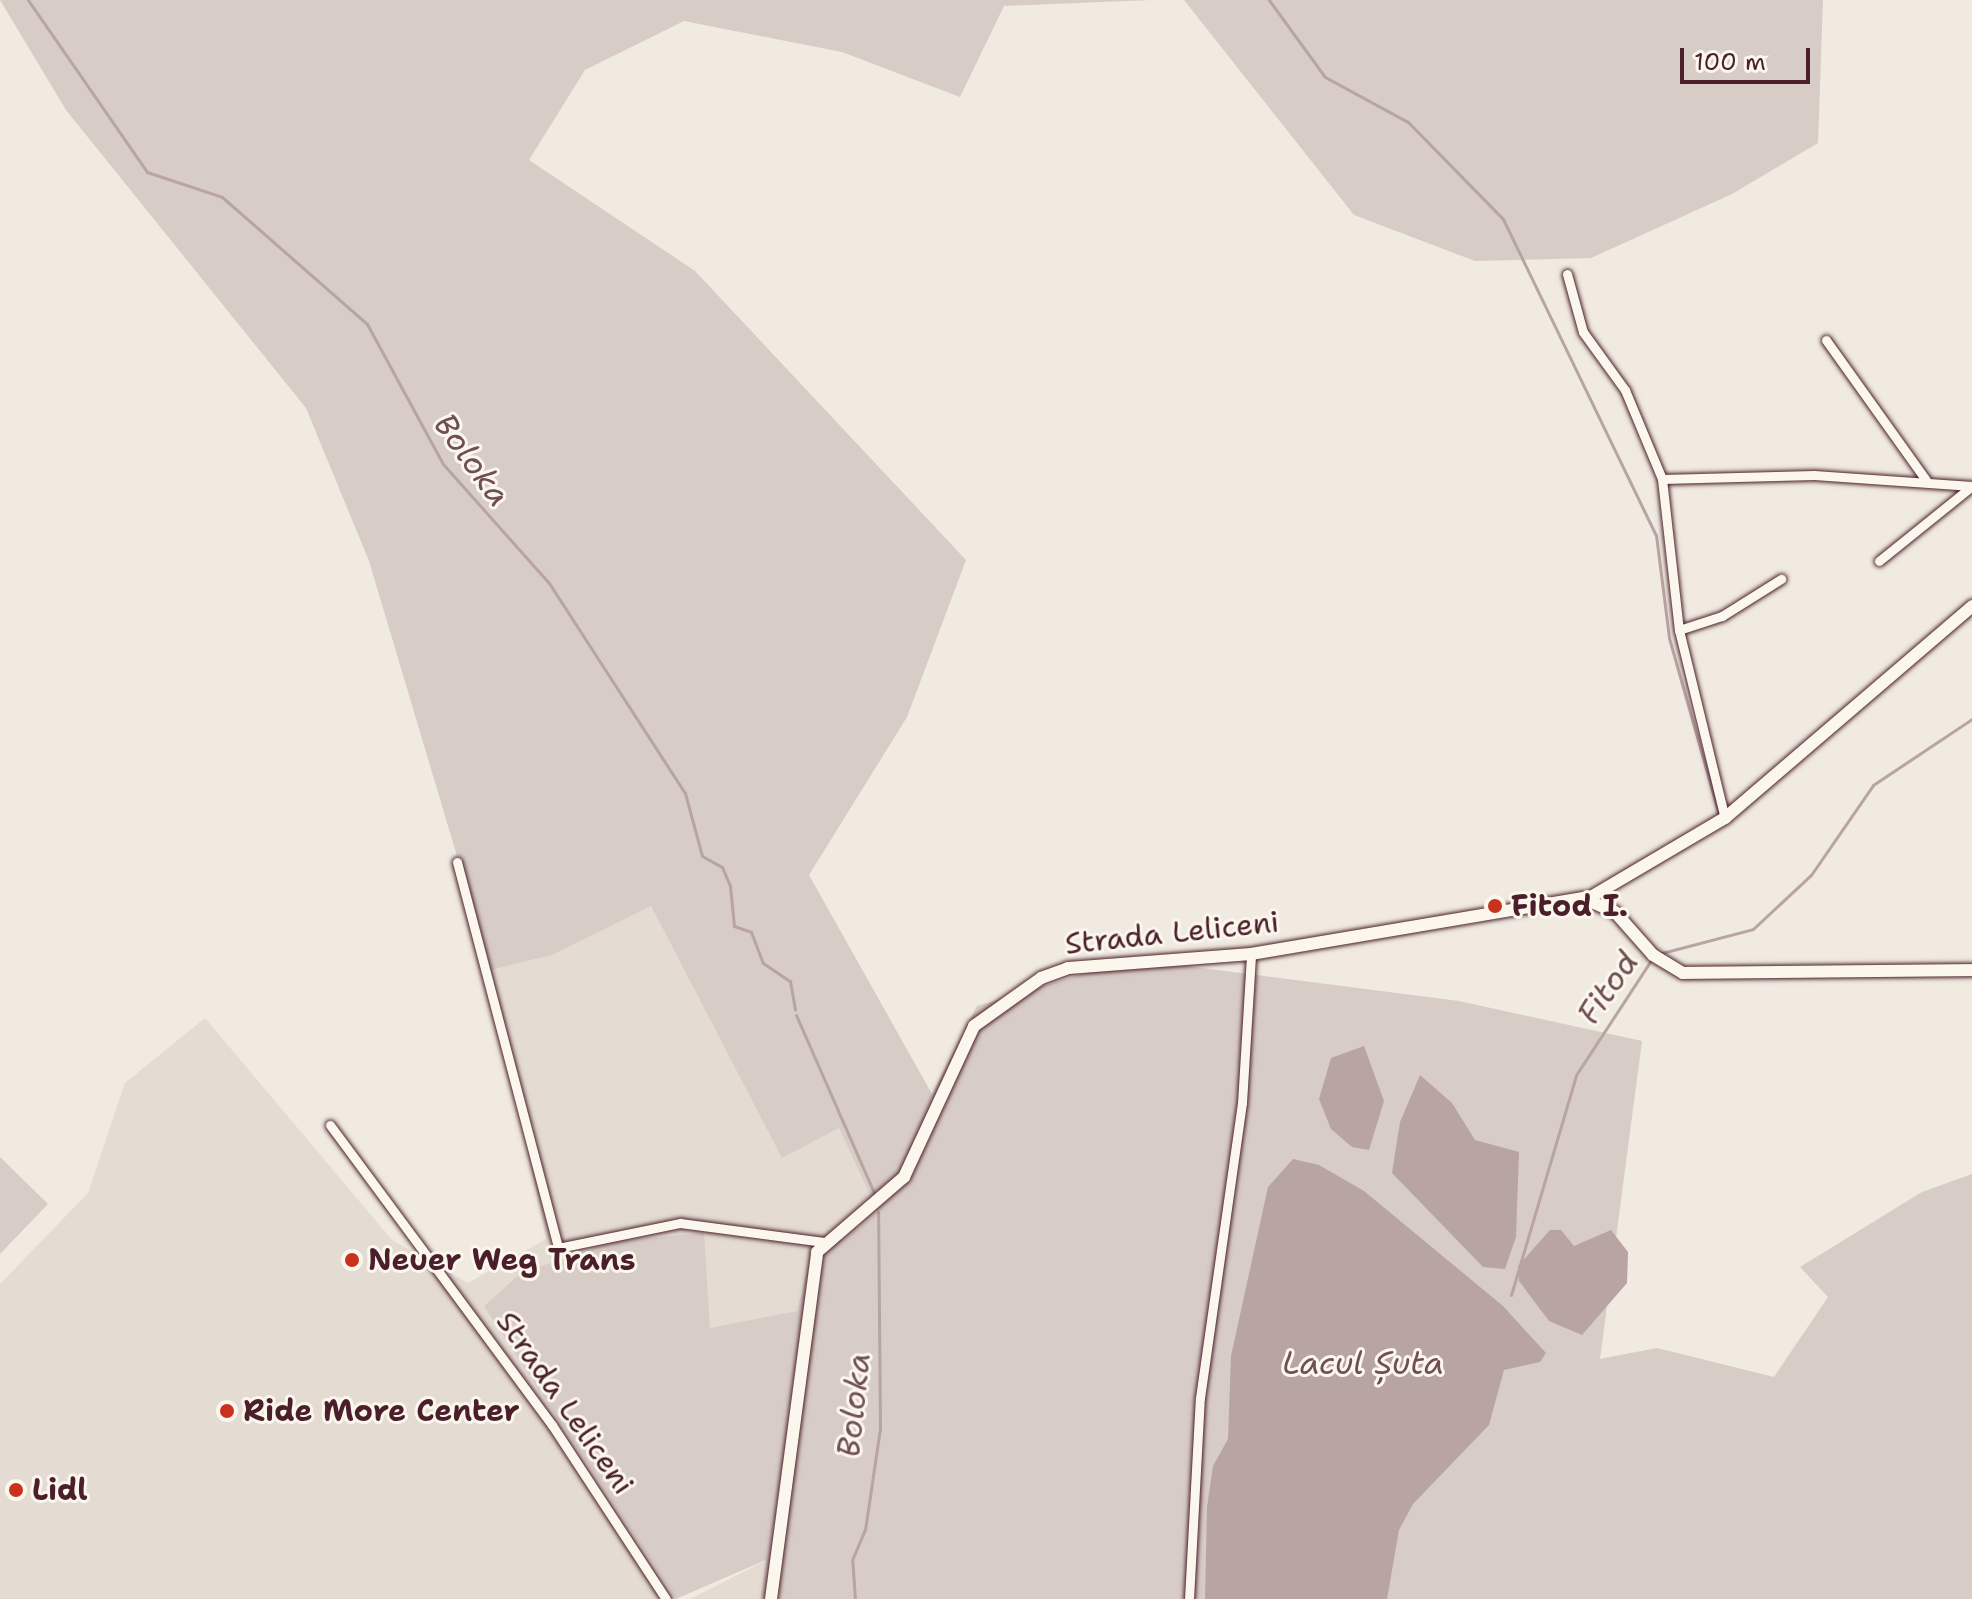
<!DOCTYPE html>
<html>
<head>
<meta charset="utf-8">
<style>
	body { margin:0 }
	#map { position:relative; width:1972px; height:1599px; overflow:hidden; background:#f0eae0; font-family:"Shantell Sans",sans-serif }
	div>[style] { position:absolute }
	.built>* { inset:0; background:#e4dbd2 }
	.green>* { inset:0; background:#d8ccc6 }
	.water>* { inset:0; background:#b8a4a2 }
	.stream>* { height:3px; margin:-1.5px; padding:0 1.5px; transform-origin:1.5px; border-radius:1.5px; background:#b8a4a2 }
	.roads { filter:drop-shadow(0 0 2px #4a1f2b) drop-shadow(0 0 2px #4a1f2b) }
	.street>* { height:9px; margin:-4.5px; padding:0 4.5px; transform-origin:4.5px; border-radius:4.5px; background:#fbf7ec }
	.secondary>* { height:12px; margin:-6px; padding:0 6px; transform-origin:6px; border-radius:6px; background:#fbf7ec }
	.dots>* { width:22px; height:22px; translate:-50% -50%; box-sizing:border-box; border:4px solid #fbf7ec; border-radius:50% }
	span { translate:-50% -50%; white-space:nowrap; text-align:center; line-height:1.15; -webkit-text-stroke:6px #fbf7ec; paint-order:stroke }
	.poi-label { font-size:30px; color:#4a1f2b; font-weight:700 }
	.left { translate:0 -50%; text-align:left }
	.street-label { font-size:30px; color:#4a1f2b }
	.water-label { font-size:32px; color:#704e55; font-style:italic }
	.scale { position:absolute; left:1680px; top:48px; width:130px; height:36px; box-sizing:border-box; border:4px solid #4a1f2b; border-top:0; padding-left:10px; font-size:24px; line-height:28px; white-space:nowrap; color:#4a1f2b; -webkit-text-stroke:6px #fbf7ec; paint-order:stroke }
</style>
</head>
<body>
<div id="map">
	<div class="built">
		<div style="clip-path:polygon(642px 906px,651px 906px,782px 1157px,839px 1128px,878px 1212px,845px 1239px,812px 1249px,797px 1311px,710px 1329px,703px 1233px,484px 1305px,676px 1599px,0 1599px,0 1284px,88px 1193px,125px 1083px,205px 1018px,392px 1240px,468px 1283px,546px 1239px,491px 970px,552px 955px)"></div>
		<div style="clip-path:polygon(767px 1560px,760px 1599px,690px 1599px)"></div>
	</div>
	<div class="green">
		<div style="clip-path:polygon(0 0,1151px 0,1004px 6px,960px 97px,842px 52px,684px 21px,585px 70px,529px 160px,695px 271px,966px 560px,907px 717px,809px 875px,932px 1094px,977px 1006px,1132px 959px,1459px 1001px,1642px 1041px,1600px 1359px,1657px 1348px,1774px 1377px,1828px 1297px,1800px 1267px,1922px 1192px,1972px 1174px,1972px 1599px,760px 1599px,766px 1560px,676px 1599px,484px 1306px,521px 1273px,616px 1241px,704px 1233px,710px 1328px,797px 1311px,812px 1249px,845px 1239px,878px 1212px,839px 1128px,782px 1158px,651px 906px,552px 955px,491px 970px,369px 561px,306px 408px,66px 110px)"></div>
		<div style="clip-path:polygon(1184px 0,1823px 0,1818px 143px,1732px 194px,1591px 258px,1475px 261px,1354px 215px)"></div>
		<div style="clip-path:polygon(0 1157px,48px 1204px,0 1254px)"></div>
	</div>
	<div class="water">
		<div style="clip-path:polygon(1364px 1046px,1384px 1101px,1369px 1150px,1352px 1147px,1331px 1129px,1319px 1099px,1331px 1058px)"></div>
		<div style="clip-path:polygon(1420px 1075px,1452px 1103px,1475px 1140px,1519px 1152px,1516px 1237px,1505px 1269px,1483px 1267px,1392px 1173px,1400px 1122px)"></div>
		<div style="clip-path:polygon(1293px 1159px,1319px 1165px,1364px 1191px,1503px 1306px,1546px 1353px,1540px 1362px,1504px 1370px,1489px 1425px,1413px 1504px,1399px 1530px,1387px 1599px,1205px 1599px,1207px 1507px,1213px 1466px,1228px 1439px,1231px 1356px,1268px 1187px)"></div>
		<div style="clip-path:polygon(1550px 1230px,1561px 1230px,1574px 1246px,1611px 1230px,1628px 1252px,1627px 1283px,1582px 1335px,1549px 1321px,1519px 1281px,1518px 1266px)"></div>
	</div>
	<div class="stream">
		<div style="left:28px;top:0;width:209px;rotate:55.3deg"></div>
		<div style="left:147px;top:172px;width:79px;rotate:18.4deg"></div>
		<div style="left:222px;top:197px;width:193px;rotate:41.2deg"></div>
		<div style="left:367px;top:324px;width:159px;rotate:61.5deg"></div>
		<div style="left:443px;top:464px;width:159px;rotate:48.3deg"></div>
		<div style="left:549px;top:583px;width:250px;rotate:57.1deg"></div>
		<div style="left:685px;top:793px;width:65px;rotate:74.9deg"></div>
		<div style="left:702px;top:856px;width:23px;rotate:29deg"></div>
		<div style="left:722px;top:867px;width:21px;rotate:67deg"></div>
		<div style="left:730px;top:886px;width:40px;rotate:84.3deg"></div>
		<div style="left:734px;top:926px;width:18px;rotate:19deg"></div>
		<div style="left:751px;top:932px;width:33px;rotate:69deg"></div>
		<div style="left:763px;top:963px;width:32px;rotate:34deg"></div>
		<div style="left:790px;top:981px;width:29px;rotate:80deg"></div>
		<div style="left:1269px;top:0;width:95px;rotate:54deg"></div>
		<div style="left:1325px;top:77px;width:94px;rotate:28.5deg"></div>
		<div style="left:1408px;top:122px;width:136px;rotate:45.6deg"></div>
		<div style="left:1503px;top:219px;width:351px;rotate:64.2deg"></div>
		<div style="left:1656px;top:535px;width:104px;rotate:82.8deg"></div>
		<div style="left:1669px;top:638px;width:187px;rotate:74.2deg"></div>
		<div style="left:1658px;top:954px;width:98px;rotate:-14.7deg"></div>
		<div style="left:1753px;top:929px;width:79px;rotate:-43deg"></div>
		<div style="left:1811px;top:875px;width:109px;rotate:-55.4deg"></div>
		<div style="left:1873px;top:785px;width:119px;rotate:-33.7deg"></div>
		<div style="left:796px;top:1015px;width:197px;rotate:66.3deg"></div>
		<div style="left:1511px;top:1295px;width:229px;rotate:-73.5deg"></div>
		<div style="left:1576px;top:1075px;width:139px;rotate:-56.8deg"></div>
		<div style="left:855px;top:1599px;width:39px;rotate:-94deg"></div>
		<div style="left:852px;top:1560px;width:33px;rotate:-67deg"></div>
		<div style="left:865px;top:1530px;width:102px;rotate:-81.6deg"></div>
		<div style="left:880px;top:1429px;width:217px;rotate:-90.5deg"></div>
	</div>
	<div class="roads">
		<div class="street">
			<div style="left:1567px;top:274px;width:60px;rotate:74.6deg"></div>
			<div style="left:1583px;top:332px;width:72px;rotate:54.1deg"></div>
			<div style="left:1625px;top:390px;width:96px;rotate:67.4deg"></div>
			<div style="left:1662px;top:479px;width:152px;rotate:83.6deg"></div>
			<div style="left:1679px;top:630px;width:194px;rotate:76.3deg"></div>
			<div style="left:1826px;top:340px;width:172px;rotate:54.5deg"></div>
			<div style="left:1662px;top:479px;width:152px;rotate:-1.5deg"></div>
			<div style="left:1814px;top:475px;width:158px;rotate:4deg"></div>
			<div style="left:1879px;top:561px;width:119px;rotate:-38.9deg"></div>
			<div style="left:1679px;top:630px;width:45px;rotate:-18deg"></div>
			<div style="left:1722px;top:616px;width:70px;rotate:-32.1deg"></div>
			<div style="left:457px;top:862px;width:399px;rotate:75.3deg"></div>
			<div style="left:558px;top:1248px;width:125px;rotate:-11.6deg"></div>
			<div style="left:680px;top:1223px;width:145px;rotate:7.5deg"></div>
			<div style="left:330px;top:1125px;width:373px;rotate:53.5deg"></div>
			<div style="left:552px;top:1425px;width:208px;rotate:56.8deg"></div>
			<div style="left:1189px;top:1599px;width:201px;rotate:-86.9deg"></div>
			<div style="left:1200px;top:1398px;width:298px;rotate:-81.9deg"></div>
			<div style="left:1242px;top:1103px;width:149px;rotate:-86.5deg"></div>
		</div>
		<div class="secondary">
			<div style="left:1589px;top:898px;width:158px;rotate:-30.5deg"></div>
			<div style="left:1725px;top:818px;width:326px;rotate:-40.6deg"></div>
			<div style="left:771px;top:1599px;width:350px;rotate:-82.4deg"></div>
			<div style="left:817px;top:1252px;width:115px;rotate:-40.8deg"></div>
			<div style="left:904px;top:1177px;width:166px;rotate:-65.1deg"></div>
			<div style="left:974px;top:1026px;width:82px;rotate:-35.6deg"></div>
			<div style="left:1041px;top:978px;width:29px;rotate:-20deg"></div>
			<div style="left:1068px;top:968px;width:184px;rotate:-4.4deg"></div>
			<div style="left:1251px;top:954px;width:337px;rotate:-9.6deg"></div>
			<div style="left:1583px;top:898px;width:35px;rotate:24deg"></div>
			<div style="left:1615px;top:912px;width:57px;rotate:48.5deg"></div>
			<div style="left:1653px;top:955px;width:35px;rotate:31deg"></div>
			<div style="left:1683px;top:973px;width:289px;rotate:-0.6deg"></div>
		</div>
	</div>
	<div class="dots">
		<div style="left:1495px;top:906px;background:#c8321e"></div>
		<div style="left:352px;top:1260px;background:#c8321e"></div>
		<div style="left:227px;top:1411px;background:#c8321e"></div>
		<div style="left:16px;top:1490px;background:#c8321e"></div>
	</div>
	<div class="poi-label">
		<span class="left" style="left:1511px;top:906px">Fitod I.</span>
		<span class="left" style="left:368px;top:1260px">Neuer Weg Trans</span>
		<span class="left" style="left:243px;top:1411px">Ride More Center</span>
		<span class="left" style="left:32px;top:1490px">Lidl</span>
	</div>
	<div class="street-label">
		<span style="left:1172px;top:933px;rotate:-6deg">Strada Leliceni</span>
		<span style="left:565px;top:1403px;rotate:55deg">Strada Leliceni</span>
	</div>
	<div class="water-label">
		<span style="left:472px;top:460px;rotate:54deg">Boloka</span>
		<span style="left:1608px;top:988px;rotate:-55deg">Fitod</span>
		<span style="left:1363px;top:1363px">Lacul Șuta</span>
		<span style="left:854px;top:1405px;rotate:-84deg">Boloka</span>
	</div>
	<div class="scale">100 m</div>
</div>
</body>
</html>
